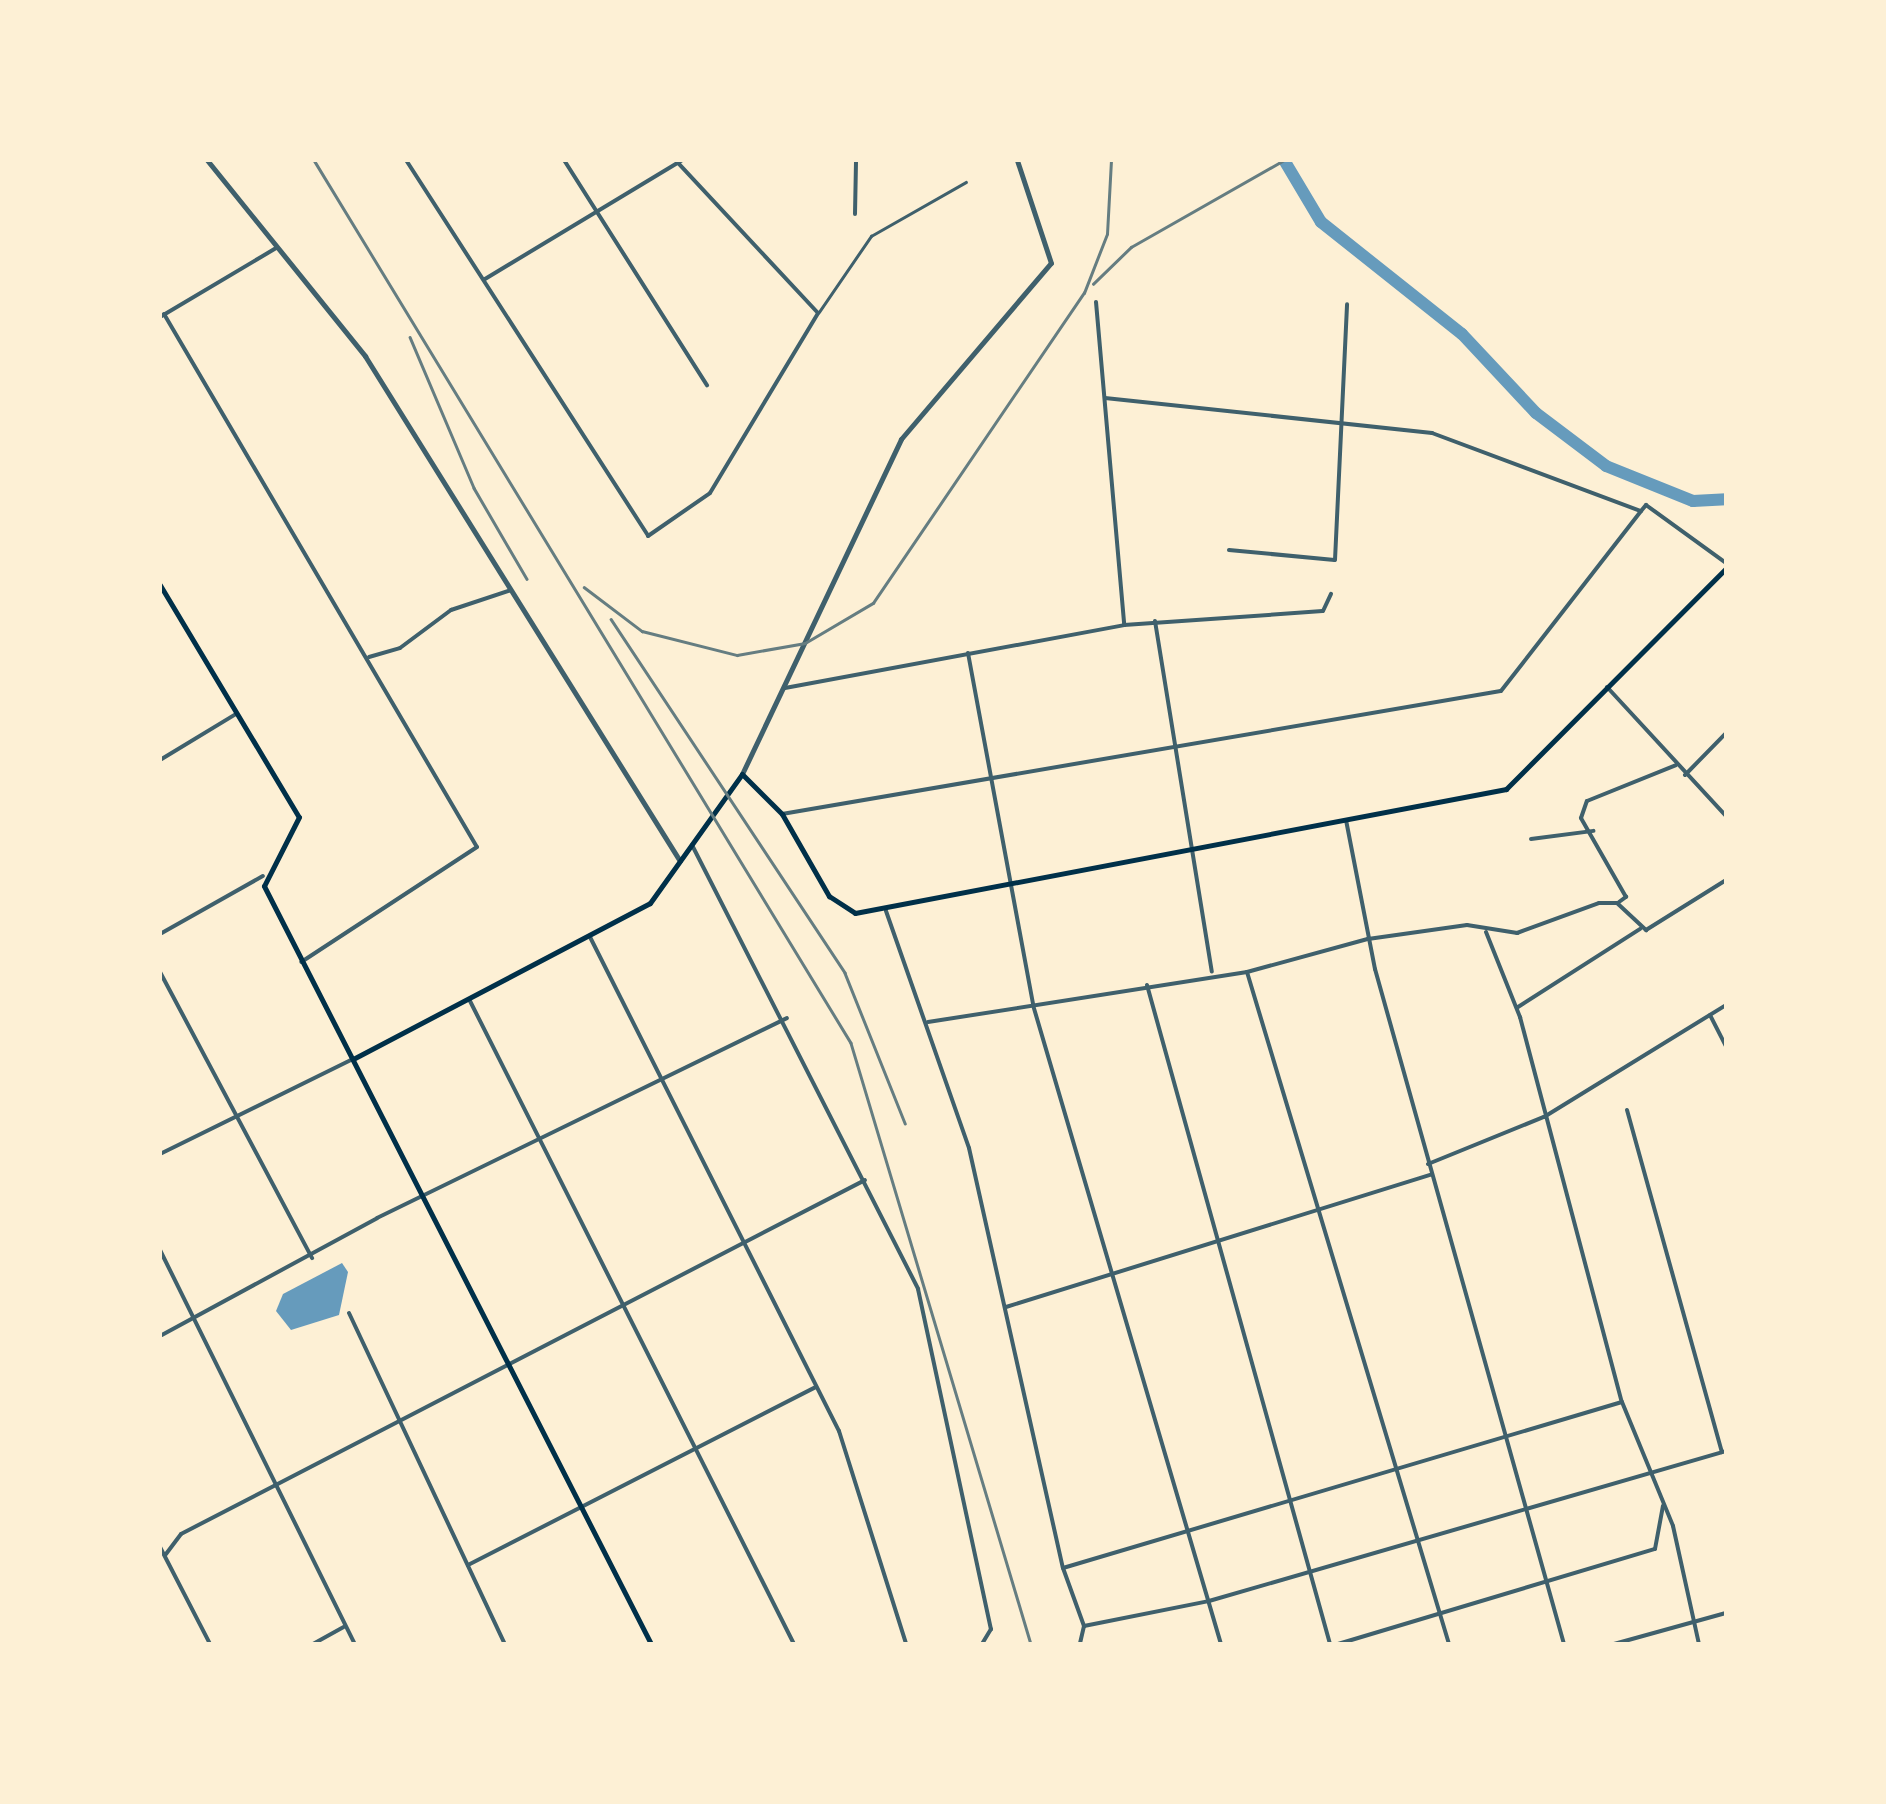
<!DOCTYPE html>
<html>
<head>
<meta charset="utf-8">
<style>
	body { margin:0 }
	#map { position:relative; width:1886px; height:1804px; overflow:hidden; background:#fdf0d5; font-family:"DM Sans",sans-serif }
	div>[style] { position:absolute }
	.water>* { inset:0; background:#669bbc }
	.river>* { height:12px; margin:-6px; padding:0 6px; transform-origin:6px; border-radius:6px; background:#669bbc }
	.service>* { height:2.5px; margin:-1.25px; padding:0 1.25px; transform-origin:1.25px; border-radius:1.25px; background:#3f606c }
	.minor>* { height:4px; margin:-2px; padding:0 2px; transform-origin:2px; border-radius:2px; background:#3f606c }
	.tertiary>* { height:5px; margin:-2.5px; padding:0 2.5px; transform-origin:2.5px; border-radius:2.5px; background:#3f606c }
	.secondary>* { height:5px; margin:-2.5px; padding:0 2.5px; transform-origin:2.5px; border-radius:2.5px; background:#003049 }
	.rail>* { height:2.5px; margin:-1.25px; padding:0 1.25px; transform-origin:1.25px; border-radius:1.25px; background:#657d81 }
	span { translate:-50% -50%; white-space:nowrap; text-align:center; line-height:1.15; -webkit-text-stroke:9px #fdf0d5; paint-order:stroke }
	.frame { position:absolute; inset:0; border:162px solid #fdf0d5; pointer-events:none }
</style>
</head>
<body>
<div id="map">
	<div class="water">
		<div style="clip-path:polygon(342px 1263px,348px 1272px,339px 1315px,291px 1330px,276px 1311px,283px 1294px)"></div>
	</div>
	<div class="river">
		<div style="left:1284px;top:160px;width:72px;rotate:59.2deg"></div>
		<div style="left:1321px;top:222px;width:180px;rotate:38.5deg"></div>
		<div style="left:1462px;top:334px;width:108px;rotate:46.9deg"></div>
		<div style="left:1536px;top:413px;width:88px;rotate:37.1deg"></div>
		<div style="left:1606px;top:466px;width:94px;rotate:21.9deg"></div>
		<div style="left:1693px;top:501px;width:33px;rotate:-3deg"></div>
	</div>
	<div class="service">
		<div style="left:819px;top:312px;width:92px;rotate:-55.6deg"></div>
		<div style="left:871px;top:236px;width:109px;rotate:-29.6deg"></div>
	</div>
	<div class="minor">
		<div style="left:406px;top:160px;width:447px;rotate:57.2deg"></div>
		<div style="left:648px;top:536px;width:75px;rotate:-34.7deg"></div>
		<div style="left:710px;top:493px;width:210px;rotate:-59deg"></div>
		<div style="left:818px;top:313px;width:207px;rotate:-133deg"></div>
		<div style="left:564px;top:160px;width:267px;rotate:57.6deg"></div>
		<div style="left:855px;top:214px;width:54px;rotate:-88.9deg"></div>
		<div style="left:485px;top:279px;width:230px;rotate:-31.1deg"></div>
		<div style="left:1096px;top:302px;width:324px;rotate:85deg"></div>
		<div style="left:164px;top:314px;width:618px;rotate:59.58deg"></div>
		<div style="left:477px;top:847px;width:210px;rotate:146.8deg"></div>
		<div style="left:160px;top:317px;width:135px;rotate:-30.7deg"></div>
		<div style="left:1105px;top:398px;width:329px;rotate:6.1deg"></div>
		<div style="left:1432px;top:433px;width:223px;rotate:20.5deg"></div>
		<div style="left:1641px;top:511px;width:8px;rotate:-50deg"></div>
		<div style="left:1646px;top:505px;width:99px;rotate:35.9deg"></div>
		<div style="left:1229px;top:550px;width:106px;rotate:5.4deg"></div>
		<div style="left:1335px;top:560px;width:256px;rotate:-87.3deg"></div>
		<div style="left:1155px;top:621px;width:355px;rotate:80.8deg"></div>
		<div style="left:968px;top:653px;width:358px;rotate:79.5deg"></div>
		<div style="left:1033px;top:1005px;width:666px;rotate:73.61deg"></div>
		<div style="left:369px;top:657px;width:32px;rotate:-16deg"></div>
		<div style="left:400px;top:648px;width:64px;rotate:-36.7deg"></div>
		<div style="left:451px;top:610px;width:63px;rotate:-18.4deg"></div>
		<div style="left:1607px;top:687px;width:176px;rotate:47.3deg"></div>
		<div style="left:785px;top:688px;width:345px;rotate:-10.5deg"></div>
		<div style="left:1124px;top:625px;width:199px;rotate:-4deg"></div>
		<div style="left:1323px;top:611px;width:19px;rotate:-65deg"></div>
		<div style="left:160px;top:760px;width:89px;rotate:-31.2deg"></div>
		<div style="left:1685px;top:775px;width:59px;rotate:-45.7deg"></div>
		<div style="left:782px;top:814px;width:729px;rotate:-9.71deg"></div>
		<div style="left:1501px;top:691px;width:228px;rotate:-52.1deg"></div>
		<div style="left:1346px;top:820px;width:152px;rotate:79deg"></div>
		<div style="left:1375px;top:969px;width:701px;rotate:74.36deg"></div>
		<div style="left:1531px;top:839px;width:63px;rotate:-7.4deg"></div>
		<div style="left:692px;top:845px;width:498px;rotate:63deg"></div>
		<div style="left:918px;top:1289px;width:348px;rotate:77.9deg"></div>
		<div style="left:991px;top:1629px;width:17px;rotate:121deg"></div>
		<div style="left:1619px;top:902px;width:9px;rotate:-36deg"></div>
		<div style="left:1626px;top:897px;width:91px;rotate:-119.7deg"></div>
		<div style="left:1581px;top:818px;width:18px;rotate:-71deg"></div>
		<div style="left:1587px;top:801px;width:96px;rotate:-22deg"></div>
		<div style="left:886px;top:911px;width:251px;rotate:70.7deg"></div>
		<div style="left:969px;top:1148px;width:430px;rotate:77.4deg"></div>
		<div style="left:1063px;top:1568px;width:62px;rotate:70.1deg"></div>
		<div style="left:1084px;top:1626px;width:18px;rotate:103deg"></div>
		<div style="left:1486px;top:932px;width:92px;rotate:68.2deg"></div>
		<div style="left:1520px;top:1017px;width:398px;rotate:75.2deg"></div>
		<div style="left:1622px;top:1402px;width:134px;rotate:67.6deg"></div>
		<div style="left:1673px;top:1526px;width:121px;rotate:77.6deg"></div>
		<div style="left:160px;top:934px;width:118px;rotate:-29.4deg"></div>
		<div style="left:590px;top:937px;width:553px;rotate:63.25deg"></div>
		<div style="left:839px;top:1431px;width:223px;rotate:72.5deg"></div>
		<div style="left:160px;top:972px;width:324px;rotate:62deg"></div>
		<div style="left:1247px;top:972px;width:702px;rotate:73.27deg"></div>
		<div style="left:1147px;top:985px;width:684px;rotate:74.48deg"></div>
		<div style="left:470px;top:1001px;width:720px;rotate:63.26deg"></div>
		<div style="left:1518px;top:1007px;width:145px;rotate:-32.6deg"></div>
		<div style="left:1710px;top:1015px;width:35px;rotate:63deg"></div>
		<div style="left:928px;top:1022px;width:323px;rotate:-8.9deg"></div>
		<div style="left:1247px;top:972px;width:125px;rotate:-15.3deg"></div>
		<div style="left:1368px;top:939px;width:100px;rotate:-8deg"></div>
		<div style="left:1467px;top:925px;width:51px;rotate:9.1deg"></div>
		<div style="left:1517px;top:933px;width:87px;rotate:-20.1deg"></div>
		<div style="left:1599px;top:903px;width:18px"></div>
		<div style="left:1617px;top:903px;width:40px;rotate:43deg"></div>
		<div style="left:1646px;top:930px;width:94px;rotate:-32deg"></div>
		<div style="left:1627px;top:1110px;width:355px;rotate:74.5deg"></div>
		<div style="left:160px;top:1154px;width:215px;rotate:-26.2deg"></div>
		<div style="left:1428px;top:1164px;width:125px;rotate:-22.1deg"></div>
		<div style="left:1544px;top:1117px;width:214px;rotate:-31.6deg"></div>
		<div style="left:160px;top:1250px;width:440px;rotate:63.7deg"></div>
		<div style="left:1006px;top:1307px;width:445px;rotate:-17.3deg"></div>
		<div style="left:349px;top:1313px;width:366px;rotate:64.8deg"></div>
		<div style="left:160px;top:1336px;width:247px;rotate:-28.5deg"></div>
		<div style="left:377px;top:1218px;width:456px;rotate:-26deg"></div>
		<div style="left:160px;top:1547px;width:109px;rotate:62.7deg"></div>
		<div style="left:166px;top:1554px;width:25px;rotate:-53deg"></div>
		<div style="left:181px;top:1534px;width:770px;rotate:-27.36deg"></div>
		<div style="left:468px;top:1565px;width:391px;rotate:-27.1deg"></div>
		<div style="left:1063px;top:1568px;width:583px;rotate:-16.54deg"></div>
		<div style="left:1084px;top:1626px;width:127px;rotate:-11.3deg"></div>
		<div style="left:1209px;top:1601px;width:538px;rotate:-16.18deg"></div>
		<div style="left:313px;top:1644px;width:35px;rotate:-29deg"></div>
		<div style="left:1338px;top:1644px;width:331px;rotate:-16.7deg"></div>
		<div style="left:1655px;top:1549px;width:44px;rotate:-79.5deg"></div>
		<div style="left:1614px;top:1644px;width:116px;rotate:-15.5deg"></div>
	</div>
	<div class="tertiary">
		<div style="left:207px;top:160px;width:252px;rotate:51.1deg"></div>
		<div style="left:365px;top:356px;width:595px;rotate:58.05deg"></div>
		<div style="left:742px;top:774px;width:371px;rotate:-64.6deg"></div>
		<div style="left:901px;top:439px;width:231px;rotate:-49.6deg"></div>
		<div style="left:1051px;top:263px;width:108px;rotate:-108.3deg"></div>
	</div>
	<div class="secondary">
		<div style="left:160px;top:585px;width:270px;rotate:59.1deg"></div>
		<div style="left:299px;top:817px;width:77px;rotate:116.9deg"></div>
		<div style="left:264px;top:886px;width:851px;rotate:62.95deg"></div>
		<div style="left:353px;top:1059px;width:335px;rotate:-27.7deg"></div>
		<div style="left:650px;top:903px;width:158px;rotate:-54.5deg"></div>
		<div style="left:742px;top:774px;width:57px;rotate:45deg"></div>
		<div style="left:782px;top:814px;width:95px;rotate:60.2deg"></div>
		<div style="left:829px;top:896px;width:31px;rotate:33deg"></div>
		<div style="left:855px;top:913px;width:663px;rotate:-10.78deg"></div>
		<div style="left:1506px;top:789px;width:312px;rotate:-45.1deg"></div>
	</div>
	<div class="rail">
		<div style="left:314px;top:160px;width:1033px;rotate:58.69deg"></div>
		<div style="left:851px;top:1043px;width:627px;rotate:73.33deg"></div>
		<div style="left:1093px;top:284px;width:53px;rotate:-44.2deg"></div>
		<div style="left:1131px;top:247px;width:176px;rotate:-29.6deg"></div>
		<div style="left:410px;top:337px;width:164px;rotate:67deg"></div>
		<div style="left:474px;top:488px;width:105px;rotate:59.8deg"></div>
		<div style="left:584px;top:587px;width:73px;rotate:37.2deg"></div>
		<div style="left:642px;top:631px;width:98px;rotate:14.2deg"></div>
		<div style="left:737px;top:655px;width:69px;rotate:-10deg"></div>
		<div style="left:805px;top:643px;width:79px;rotate:-30.5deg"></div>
		<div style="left:873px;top:603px;width:375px;rotate:-55.8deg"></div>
		<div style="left:1084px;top:293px;width:63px;rotate:-68.7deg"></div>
		<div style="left:1107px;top:234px;width:74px;rotate:-86.9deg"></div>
		<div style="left:611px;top:619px;width:424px;rotate:56.5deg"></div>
		<div style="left:845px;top:973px;width:162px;rotate:68.2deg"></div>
	</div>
	<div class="frame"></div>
</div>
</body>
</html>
